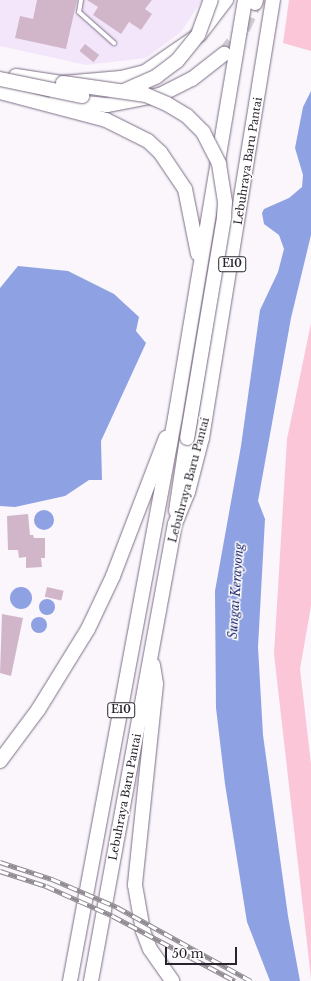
<!DOCTYPE html>
<html>
<head>
<meta charset="utf-8">
<style>
	body { margin:0 }
	#map { position:relative; width:311px; height:981px; overflow:hidden; background:#faf6fc; font-family:"Libre Baskerville",serif }
	div>[style] { position:absolute }
	.built>* { inset:0; background:#f3e6fb }
	.green>* { inset:0; background:#fac6d8 }
	.water>* { inset:0; background:#8ea1e2 }
	.round { border-radius:50% }
	.building>* { inset:0; background:#d1b6ca; transform-origin:0 0 }
	.highway-tunnel>* { height:14px; margin-top:-7px; transform-origin:0; background:repeating-linear-gradient(90deg,#d0ccd2 0 14px,transparent 0 21px) }
	.roads { filter:drop-shadow(0 0 1px #7d6e86) drop-shadow(0 0 1px #7d6e86) }
	.lane>* { height:4px; margin:-2px; padding:0 2px; transform-origin:2px; border-radius:2px; background:#fff }
	.highway>* { height:14px; margin:-7px; padding:0 7px; transform-origin:7px; border-radius:7px; background:#fff }
	.rail>* { height:4.5px; margin-top:-2.25px; transform-origin:0; background:repeating-linear-gradient(90deg,#fff 0 9px,#908b93 0 18px); box-sizing:border-box; border-block:1px solid #908b93 }
	.bridges { filter:drop-shadow(0 0 1px #7d6e86) drop-shadow(0 0 1px #7d6e86) }
	.highway-bridge>* { height:14px; margin:-7px; padding:0 7px; transform-origin:7px; border-radius:7px; background:#fff }
	span { translate:-50% -50%; white-space:nowrap; text-align:center; line-height:1.15; -webkit-text-stroke:3px #fff; paint-order:stroke }
	.shield-label span { padding:1px 3px; background:#fff; border:1px solid; border-radius:3px; -webkit-text-stroke-width:0 }
	.shield-label { font-size:10px; color:#28222c; font-weight:700 }
	.street-label { font-size:11px; color:#28222c }
	.water-label { font-size:12px; color:#171f68; font-style:italic }
	.scale { position:absolute; left:165px; top:947px; width:72px; height:18px; box-sizing:border-box; border:2px solid #28222c; border-top:0; padding-left:5px; font-size:12px; line-height:14px; white-space:nowrap; color:#28222c; -webkit-text-stroke:3px #fff; paint-order:stroke }
</style>
</head>
<body>
<div id="map">
	<div class="built">
		<div style="clip-path:polygon(0 0,202px 0,181px 32px,146px 58px,86px 65px,0 46px)"></div>
	</div>
	<div class="green">
		<div style="clip-path:polygon(289px 0,311px 0,311px 51px,283px 43px)"></div>
		<div style="clip-path:polygon(311px 323px,311px 606px,300px 669px,311px 764px,311px 978px,274px 654px,287px 439px)"></div>
	</div>
	<div class="water">
		<div style="clip-path:polygon(311px 91px,311px 235px,291px 318px,258px 501px,265px 519px,258px 647px,263px 735px,288px 916px,300px 981px,270px 981px,247px 922px,225px 784px,216px 708px,215px 591px,241px 446px,260px 310px,278px 272px,284px 249px,279px 235px,264px 224px,262px 213px,264px 209px,289px 198px,302px 187px,303px 175px,295px 148px,303px 107px)"></div>
		<div style="clip-path:polygon(18px 266px,68px 271px,114px 294px,139px 317px,136px 331px,146px 343px,101px 441px,102px 480px,89px 480px,65px 496px,15px 507px,0 506px,0 288px)"></div>
		<div class="round" style="left:34px;top:510px;width:20px;height:20px"></div>
		<div class="round" style="left:10px;top:587px;width:22px;height:22px"></div>
		<div class="round" style="left:39px;top:599px;width:16px;height:16px"></div>
		<div class="round" style="left:31px;top:617px;width:16px;height:16px"></div>
	</div>
	<div class="building">
		<div style="clip-path:polygon(37px 0,77px 0,66px 49px,15px 38px,20px 16px,33px 19px)"></div>
		<div style="clip-path:polygon(87px 0,152px 0,145px 9px,152px 14px,141px 30px,129px 22px,121px 34px,93px 15px,98px 7px)"></div>
		<div style="left:85px;top:44px;width:18px;height:9px;rotate:38deg"></div>
		<div style="clip-path:polygon(28px 514px,30px 535px,33px 535px,34px 538px,45px 538px,45px 558px,41px 558px,42px 567px,26px 568px,26px 557px,19px 558px,18px 550px,8px 550px,7px 516px)"></div>
		<div style="left:47px;top:587px;width:17px;height:10px;rotate:13deg"></div>
		<div style="clip-path:polygon(2px 614px,23px 618px,11px 676px,0 673px)"></div>
	</div>
	<div class="highway-tunnel">
		<div style="left:224px;top:54px;width:31px;rotate:-53deg"></div>
		<div style="left:243px;top:29px;width:29px;rotate:-65deg"></div>
	</div>
	<div class="roads">
		<div class="lane">
			<div style="left:81px;top:0;width:12px;rotate:99deg"></div>
			<div style="left:79px;top:12px;width:47px;rotate:41.5deg"></div>
		</div>
		<div class="highway">
			<div style="left:255px;top:3px;width:3px;rotate:-72deg"></div>
			<div style="left:16px;top:76px;width:48px;rotate:8.5deg"></div>
			<div style="left:63px;top:83px;width:58px;rotate:-4.9deg"></div>
			<div style="left:121px;top:78px;width:25px;rotate:-14deg"></div>
			<div style="left:145px;top:72px;width:67px;rotate:-34.6deg"></div>
			<div style="left:200px;top:34px;width:43px;rotate:-52.6deg"></div>
			<div style="left:0;top:92px;width:110px;rotate:14.8deg"></div>
			<div style="left:106px;top:120px;width:47px;rotate:26.6deg"></div>
			<div style="left:148px;top:141px;width:16px;rotate:43deg"></div>
			<div style="left:160px;top:152px;width:45px;rotate:56deg"></div>
			<div style="left:185px;top:189px;width:66px;rotate:78.7deg"></div>
			<div style="left:56px;top:100px;width:51px;rotate:5.6deg"></div>
			<div style="left:107px;top:105px;width:54px;rotate:-10.7deg"></div>
			<div style="left:160px;top:95px;width:36px;rotate:-27deg"></div>
			<div style="left:192px;top:79px;width:41px;rotate:-38deg"></div>
			<div style="left:176px;top:511px;width:74px;rotate:-81.4deg"></div>
			<div style="left:153px;top:665px;width:19px;rotate:81deg"></div>
			<div style="left:156px;top:684px;width:202px;rotate:96deg"></div>
			<div style="left:135px;top:885px;width:47px;rotate:80.1deg"></div>
			<div style="left:143px;top:931px;width:19px;rotate:69deg"></div>
			<div style="left:150px;top:949px;width:39px;rotate:55deg"></div>
			<div style="left:0;top:761px;width:64px;rotate:-53.3deg"></div>
			<div style="left:38px;top:710px;width:95px;rotate:-58.3deg"></div>
			<div style="left:88px;top:629px;width:59px;rotate:-64.7deg"></div>
			<div style="left:113px;top:576px;width:148px;rotate:-69deg"></div>
			<div style="left:70px;top:981px;width:573px;rotate:-79.44deg"></div>
			<div style="left:175px;top:418px;width:424px;rotate:-80.5deg"></div>
			<div style="left:91px;top:981px;width:465px;rotate:-79.6deg"></div>
			<div style="left:175px;top:524px;width:35px;rotate:-68deg"></div>
			<div style="left:188px;top:492px;width:56px;rotate:-75.5deg"></div>
			<div style="left:202px;top:438px;width:444px;rotate:-80.8deg"></div>
		</div>
	</div>
	<div class="rail">
		<div style="left:0;top:862px;width:55px;rotate:18.1deg"></div>
		<div style="left:52px;top:879px;width:71px;rotate:23.3deg"></div>
		<div style="left:117px;top:907px;width:153px;rotate:28.9deg"></div>
		<div style="left:0;top:871px;width:48px;rotate:18.1deg"></div>
		<div style="left:46px;top:886px;width:73px;rotate:24.1deg"></div>
		<div style="left:113px;top:916px;width:138px;rotate:28deg"></div>
	</div>
	<div class="bridges">
		<div class="highway-bridge">
			<div style="left:0;top:79px;width:84px;rotate:11.7deg"></div>
			<div style="left:63px;top:83px;width:84px;rotate:8.2deg"></div>
			<div style="left:146px;top:95px;width:23px;rotate:23deg"></div>
			<div style="left:167px;top:104px;width:23px;rotate:31deg"></div>
			<div style="left:187px;top:116px;width:23px;rotate:45deg"></div>
			<div style="left:203px;top:132px;width:36px;rotate:63deg"></div>
			<div style="left:219px;top:164px;width:38px;rotate:81deg"></div>
			<div style="left:225px;top:202px;width:16px;rotate:94deg"></div>
			<div style="left:224px;top:218px;width:223px;rotate:99.5deg"></div>
			<div style="left:124px;top:91px;width:36px;rotate:-24deg"></div>
			<div style="left:157px;top:76px;width:25px;rotate:-37deg"></div>
			<div style="left:177px;top:61px;width:33px;rotate:-51deg"></div>
			<div style="left:198px;top:35px;width:37px;rotate:-70deg"></div>
		</div>
	</div>
	<div class="shield-label">
		<span style="left:232px;top:264px">E10</span>
		<span style="left:121px;top:710px">E10</span>
	</div>
	<div class="street-label">
		<span style="left:248px;top:161px;rotate:-81deg">Lebuhraya Baru Pantai</span>
		<span style="left:189px;top:480px;rotate:-75deg">Lebuhraya Baru Pantai</span>
		<span style="left:125px;top:797px;rotate:-79deg">Lebuhraya Baru Pantai</span>
	</div>
	<div class="water-label">
		<span style="left:236px;top:591px;rotate:-86deg">Sungai Kerayong</span>
	</div>
	<div class="scale">50 m</div>
</div>
</body>
</html>
